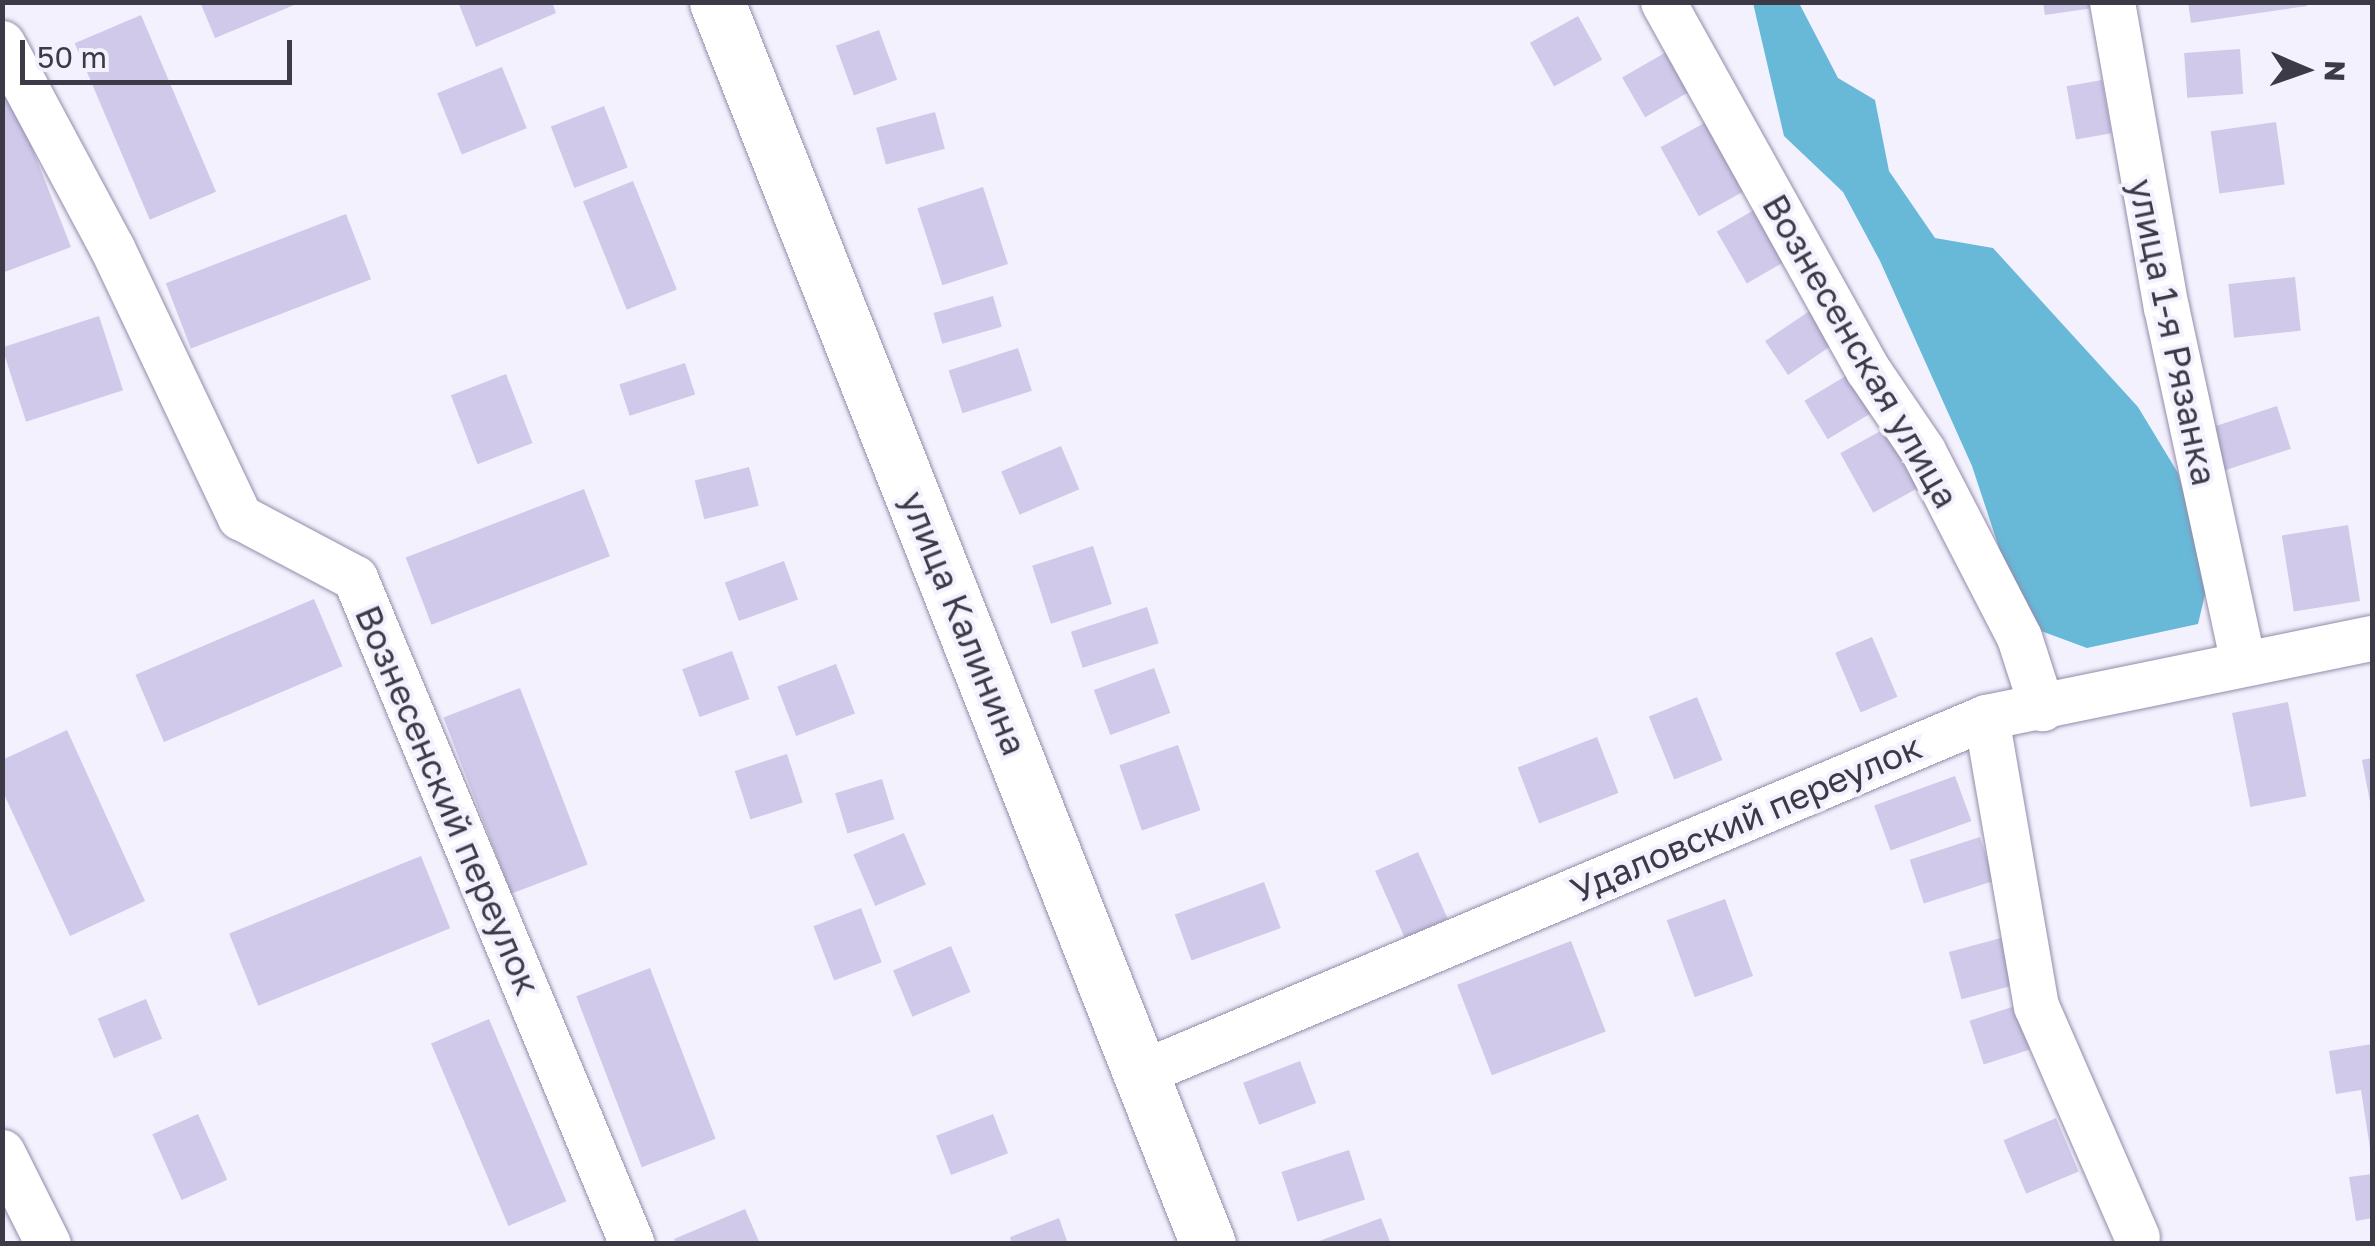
<!DOCTYPE html>
<html>
<head>
<meta charset="utf-8">
<style>
	body { margin:0 }
	#map { position:relative; width:2375px; height:1246px; overflow:hidden; background:#f4f1fe; font-family:"Golos Text",sans-serif }
	div>[style] { position:absolute }
	.water>* { inset:0; background:#68b8d8 }
	.building>* { inset:0; background:#d0c9e9; transform-origin:0 0 }
	.roads { filter:drop-shadow(0 0 2px #938caa) drop-shadow(0 0 2px #938caa) }
	.minor>* { height:45px; margin:-22.5px; padding:0 22.5px; transform-origin:22.5px; border-radius:22.5px; background:#fff }
	.major>* { height:55px; margin:-27.5px; padding:0 27.5px; transform-origin:27.5px; border-radius:27.5px; background:#fff }
	span { translate:-50% -50%; white-space:nowrap; text-align:center; line-height:1.15; -webkit-text-stroke:8px #f4f1fe; paint-order:stroke }
	.street-label { font-size:35px; color:#3d3a47 }
	.frame { position:absolute; inset:0; border:5px solid #3d3a47; pointer-events:none }
	.north { position:absolute; left:2255px; top:20px; width:100px; height:100px; -webkit-text-stroke:8px #f4f1fe; paint-order:stroke; rotate:92deg; font-size:28px; font-weight:700; line-height:40px; text-align:center; color:#3d3a47 }
	.north::after { content:''; display:block; margin:auto; width:35px; height:45px; background:#3d3a47; clip-path:polygon(50% 0,100% 100%,50% 72%,0 100%) }
	.scale { position:absolute; left:20px; top:40px; width:272px; height:45px; box-sizing:border-box; border:5px solid #3d3a47; border-top:0; padding-left:12px; font-size:30px; line-height:35px; white-space:nowrap; color:#3d3a47; -webkit-text-stroke:8px #f4f1fe; paint-order:stroke }
</style>
</head>
<body>
<div id="map">
	<div class="water">
		<div style="clip-path:polygon(1753px 3px,1799px 3px,1838px 78px,1875px 100px,1889px 171px,1935px 238px,1993px 248px,2138px 407px,2178px 473px,2209px 578px,2198px 624px,2087px 648px,2041px 631px,2011px 584px,1972px 466px,1880px 261px,1843px 192px,1784px 136px)"></div>
	</div>
	<div class="building">
		<div style="clip-path:polygon(200px 2px,299px 2px,299px 3px,215px 38px)"></div>
		<div style="clip-path:polygon(458px 2px,552px 2px,556px 13px,476px 47px)"></div>
		<div style="clip-path:polygon(2043px 2px,2092px 2px,2093px 8px,2045px 15px)"></div>
		<div style="clip-path:polygon(2188px 2px,2306px 2px,2307px 6px,2191px 23px)"></div>
		<div style="left:141px;top:15px;width:192px;height:72px;rotate:67deg"></div>
		<div style="left:1578px;top:16px;width:50px;height:55px;rotate:61deg"></div>
		<div style="left:879px;top:30px;width:53px;height:46px;rotate:70deg"></div>
		<div style="left:2240px;top:49px;width:45px;height:56px;rotate:86deg"></div>
		<div style="left:1668px;top:51px;width:46px;height:53px;rotate:60deg"></div>
		<div style="left:502px;top:67px;width:66px;height:70px;rotate:68deg"></div>
		<div style="clip-path:polygon(2px 71px,71px 247px,2px 273px)"></div>
		<div style="left:2102px;top:80px;width:54px;height:36px;rotate:80deg"></div>
		<div style="left:604px;top:106px;width:66px;height:57px;rotate:69deg"></div>
		<div style="left:935px;top:112px;width:38px;height:61px;rotate:75deg"></div>
		<div style="left:1706px;top:122px;width:79px;height:52px;rotate:61deg"></div>
		<div style="left:2276px;top:122px;width:63px;height:66px;rotate:82deg"></div>
		<div style="left:633px;top:181px;width:117px;height:54px;rotate:68deg"></div>
		<div style="left:983px;top:187px;width:81px;height:69px;rotate:72deg"></div>
		<div style="left:1754px;top:210px;width:60px;height:43px;rotate:60deg"></div>
		<div style="left:346px;top:214px;width:70px;height:193px;rotate:69deg"></div>
		<div style="left:2295px;top:277px;width:54px;height:67px;rotate:84deg"></div>
		<div style="left:993px;top:296px;width:32px;height:62px;rotate:74deg"></div>
		<div style="left:1814px;top:308px;width:41px;height:59px;rotate:56deg"></div>
		<div style="left:99px;top:316px;width:78px;height:102px;rotate:72deg"></div>
		<div style="left:1018px;top:348px;width:45px;height:73px;rotate:72deg"></div>
		<div style="left:685px;top:363px;width:33px;height:69px;rotate:72deg"></div>
		<div style="left:506px;top:374px;width:74px;height:59px;rotate:69deg"></div>
		<div style="left:1849px;top:374px;width:45px;height:52px;rotate:59deg"></div>
		<div style="left:2277px;top:406px;width:45px;height:70px;rotate:72deg"></div>
		<div style="left:1884px;top:429px;width:68px;height:50px;rotate:61deg"></div>
		<div style="left:1061px;top:446px;width:47px;height:65px;rotate:67deg"></div>
		<div style="left:749px;top:467px;width:40px;height:56px;rotate:76deg"></div>
		<div style="left:584px;top:489px;width:72px;height:191px;rotate:69deg"></div>
		<div style="left:2348px;top:525px;width:77px;height:67px;rotate:81deg"></div>
		<div style="left:1093px;top:546px;width:61px;height:64px;rotate:72deg"></div>
		<div style="left:784px;top:561px;width:41px;height:63px;rotate:70deg"></div>
		<div style="left:314px;top:599px;width:73px;height:194px;rotate:67deg"></div>
		<div style="left:1147px;top:607px;width:38px;height:80px;rotate:72deg"></div>
		<div style="left:1872px;top:637px;width:65px;height:40px;rotate:67deg"></div>
		<div style="left:732px;top:651px;width:51px;height:53px;rotate:70deg"></div>
		<div style="left:836px;top:664px;width:53px;height:63px;rotate:69deg"></div>
		<div style="left:1154px;top:668px;width:48px;height:64px;rotate:70deg"></div>
		<div style="left:520px;top:688px;width:189px;height:82px;rotate:69deg"></div>
		<div style="left:1697px;top:697px;width:68px;height:52px;rotate:68deg"></div>
		<div style="left:2288px;top:702px;width:96px;height:57px;rotate:79deg"></div>
		<div style="clip-path:polygon(67px 730px,145px 901px,70px 936px,2px 790px,2px 760px)"></div>
		<div style="left:1597px;top:737px;width:60px;height:85px;rotate:69deg"></div>
		<div style="left:1178px;top:745px;width:69px;height:62px;rotate:71deg"></div>
		<div style="left:787px;top:754px;width:51px;height:55px;rotate:72deg"></div>
		<div style="clip-path:polygon(2372px 758px,2372px 807px,2371px 807px,2362px 760px)"></div>
		<div style="left:1955px;top:776px;width:48px;height:86px;rotate:70deg"></div>
		<div style="left:882px;top:779px;width:42px;height:49px;rotate:73deg"></div>
		<div style="left:904px;top:833px;width:56px;height:55px;rotate:67deg"></div>
		<div style="left:1980px;top:837px;width:46px;height:74px;rotate:72deg"></div>
		<div style="left:1418px;top:852px;width:73px;height:47px;rotate:66deg"></div>
		<div style="left:421px;top:856px;width:78px;height:207px;rotate:68deg"></div>
		<div style="left:1264px;top:882px;width:49px;height:95px;rotate:70deg"></div>
		<div style="left:1725px;top:899px;width:82px;height:62px;rotate:70deg"></div>
		<div style="left:861px;top:908px;width:58px;height:51px;rotate:69deg"></div>
		<div style="left:2001px;top:938px;width:49px;height:54px;rotate:75deg"></div>
		<div style="left:1571px;top:941px;width:97px;height:122px;rotate:69deg"></div>
		<div style="left:951px;top:946px;width:50px;height:63px;rotate:67deg"></div>
		<div style="left:650px;top:968px;width:183px;height:79px;rotate:69deg"></div>
		<div style="left:146px;top:999px;width:43px;height:52px;rotate:68deg"></div>
		<div style="left:2018px;top:1005px;width:46px;height:51px;rotate:72deg"></div>
		<div style="left:489px;top:1019px;width:198px;height:63px;rotate:67deg"></div>
		<div style="clip-path:polygon(2372px 1044px,2372px 1148px,2370px 1148px,2361px 1090px,2336px 1094px,2329px 1051px)"></div>
		<div style="left:1300px;top:1061px;width:45px;height:61px;rotate:69deg"></div>
		<div style="left:198px;top:1114px;width:72px;height:50px;rotate:66deg"></div>
		<div style="left:993px;top:1114px;width:42px;height:61px;rotate:69deg"></div>
		<div style="left:2056px;top:1118px;width:58px;height:57px;rotate:67deg"></div>
		<div style="left:1349px;top:1150px;width:52px;height:71px;rotate:72deg"></div>
		<div style="clip-path:polygon(2372px 1174px,2372px 1218px,2356px 1221px,2349px 1177px)"></div>
		<div style="clip-path:polygon(745px 1209px,760px 1244px,676px 1244px,674px 1239px)"></div>
		<div style="clip-path:polygon(1059px 1218px,1068px 1244px,1012px 1244px,1010px 1237px)"></div>
		<div style="clip-path:polygon(1381px 1218px,1391px 1244px,1314px 1244px,1314px 1243px)"></div>
	</div>
	<div class="roads">
		<div class="minor">
			<div style="left:1663px;top:2px;width:421px;rotate:60.9deg"></div>
			<div style="left:1868px;top:370px;width:98px;rotate:55.8deg"></div>
			<div style="left:1923px;top:451px;width:209px;rotate:62.7deg"></div>
			<div style="left:2019px;top:637px;width:75px;rotate:72.1deg"></div>
			<div style="left:2112px;top:2px;width:310px;rotate:80deg"></div>
			<div style="left:2166px;top:307px;width:361px;rotate:77.8deg"></div>
			<div style="left:2px;top:43px;width:233px;rotate:61.8deg"></div>
			<div style="left:112px;top:248px;width:298px;rotate:64.6deg"></div>
			<div style="left:240px;top:517px;width:130px;rotate:27.9deg"></div>
			<div style="left:355px;top:578px;width:721px;rotate:67.42deg"></div>
			<div style="left:1986px;top:717px;width:293px;rotate:80.2deg"></div>
			<div style="left:2036px;top:1006px;width:252px;rotate:66.4deg"></div>
			<div style="left:1143px;top:1072px;width:915px;rotate:-22.84deg"></div>
			<div style="left:1986px;top:717px;width:394px;rotate:-11.6deg"></div>
			<div style="left:2px;top:1152px;width:103px;rotate:63.4deg"></div>
		</div>
		<div class="major">
			<div style="left:717px;top:2px;width:1336px;rotate:68.43deg"></div>
		</div>
	</div>
	<div class="street-label">
		<span style="left:2173px;top:332px;rotate:78deg">улица 1-я Рязанка</span>
		<span style="left:1861px;top:351px;rotate:60deg">Вознесенская улица</span>
		<span style="left:964px;top:623px;rotate:68deg">улица Калинина</span>
		<span style="left:448px;top:800px;rotate:67deg">Вознесенский переулок</span>
		<span style="left:1746px;top:818px;rotate:-23deg">Удаловский переулок</span>
	</div>
	<div class="frame"></div>
	<div class="north">N</div>
	<div class="scale">50 m</div>
</div>
</body>
</html>
